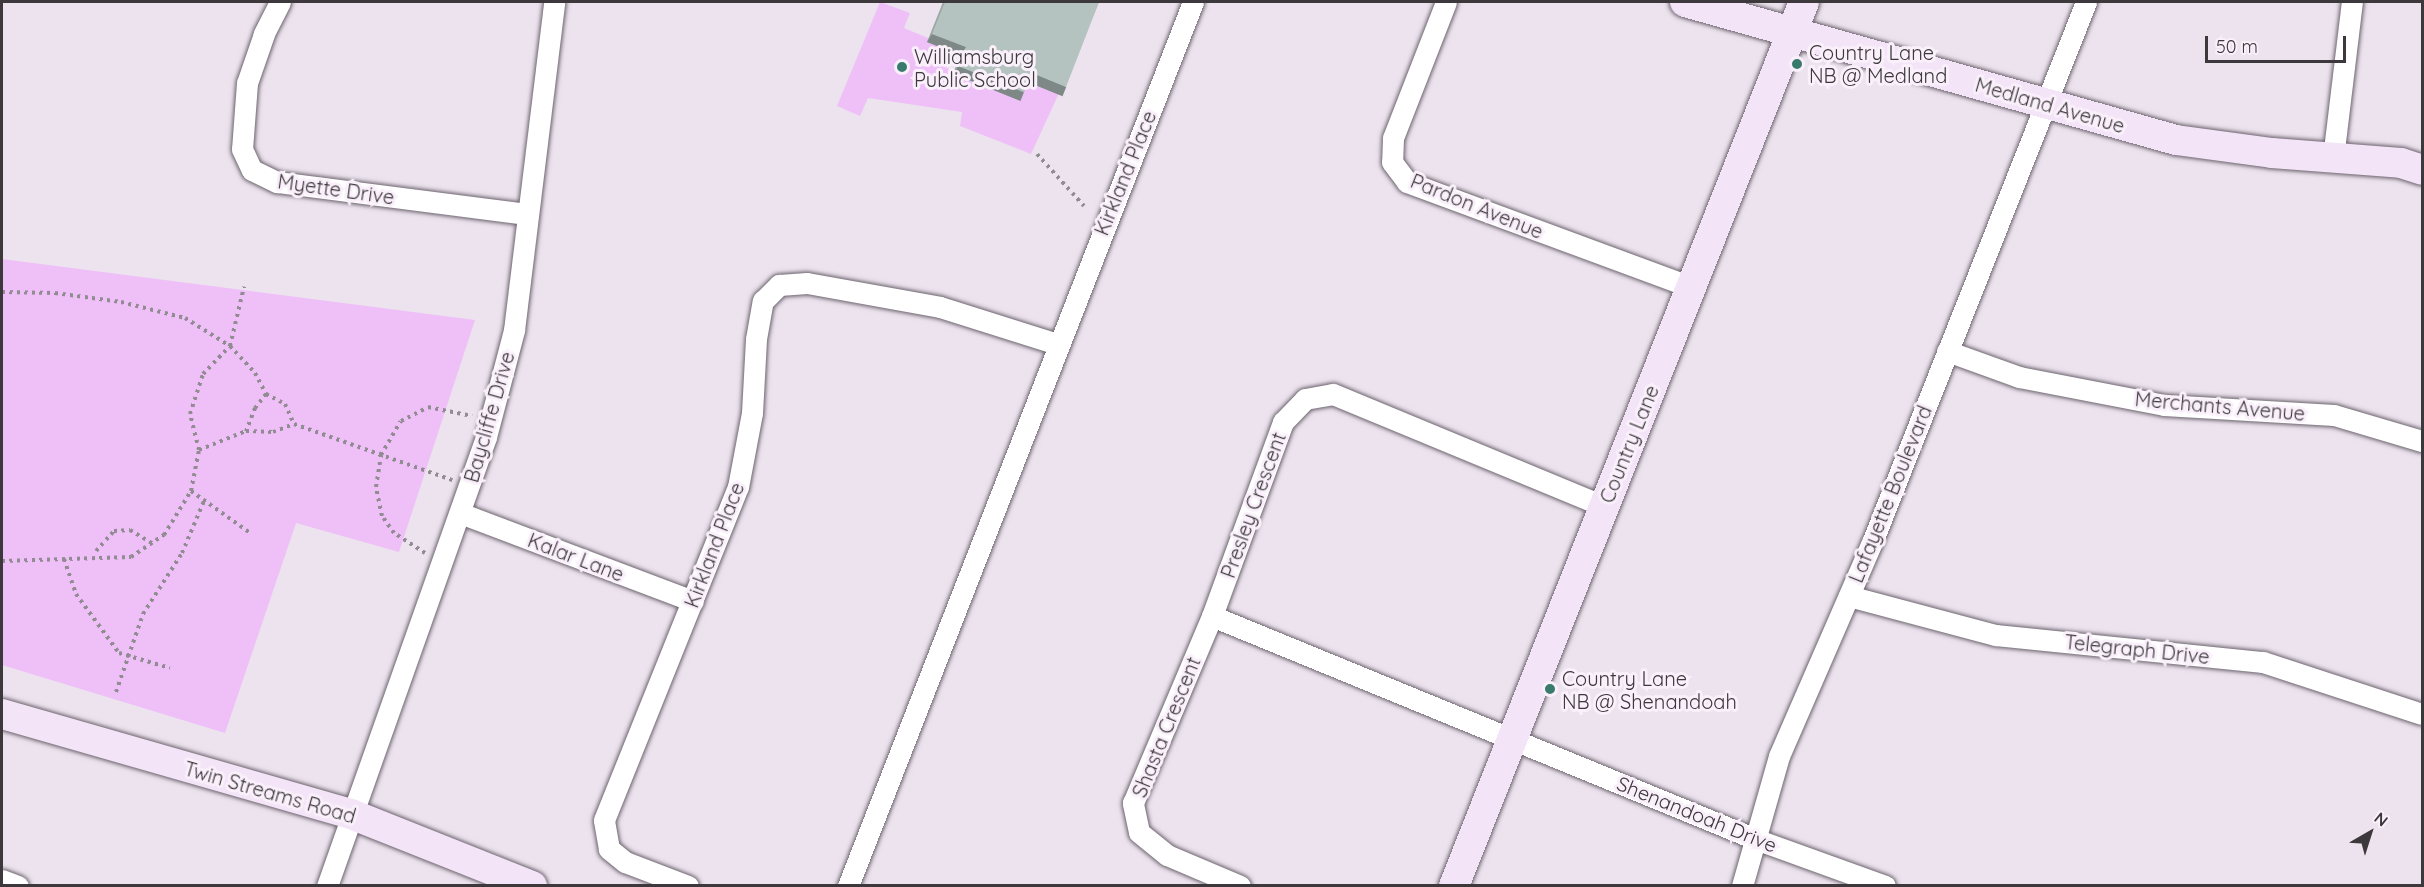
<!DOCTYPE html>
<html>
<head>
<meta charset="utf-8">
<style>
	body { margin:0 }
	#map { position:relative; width:2424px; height:887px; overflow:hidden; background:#ece3ee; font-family:Quicksand,sans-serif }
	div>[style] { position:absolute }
	.green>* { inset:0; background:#efc0f8 }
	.path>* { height:4px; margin-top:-2px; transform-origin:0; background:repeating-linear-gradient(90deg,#918b92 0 3px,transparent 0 7.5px) }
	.roads { filter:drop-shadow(0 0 2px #6c646e) drop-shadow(0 0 2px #6c646e) }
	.street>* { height:21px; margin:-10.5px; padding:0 10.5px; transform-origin:10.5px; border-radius:10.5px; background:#fff }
	.secondary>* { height:30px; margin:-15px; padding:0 15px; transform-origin:15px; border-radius:15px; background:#f4e4f7 }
	.wall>* { inset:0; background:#9ba8a4 }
	.shaded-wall>* { inset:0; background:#7e8886; transform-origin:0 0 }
	.building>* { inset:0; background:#b4c3bf }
	.dots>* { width:16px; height:16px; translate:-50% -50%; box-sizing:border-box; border:3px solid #faf0fb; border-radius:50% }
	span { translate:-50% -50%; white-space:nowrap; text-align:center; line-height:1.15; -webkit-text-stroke:6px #faf0fb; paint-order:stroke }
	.poi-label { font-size:20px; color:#3c383c }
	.left { translate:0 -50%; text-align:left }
	.street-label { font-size:20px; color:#3c383c }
	.frame { position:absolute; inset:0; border:3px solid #3c383c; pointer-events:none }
	.north { position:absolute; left:2340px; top:803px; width:60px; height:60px; -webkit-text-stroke:4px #faf0fb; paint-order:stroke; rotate:39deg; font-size:16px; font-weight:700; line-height:24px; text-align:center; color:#3c383c }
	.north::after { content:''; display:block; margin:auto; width:21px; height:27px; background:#3c383c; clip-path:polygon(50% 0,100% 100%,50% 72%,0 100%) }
	.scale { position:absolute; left:2205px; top:36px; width:141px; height:27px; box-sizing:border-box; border:3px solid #3c383c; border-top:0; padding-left:8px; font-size:18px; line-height:21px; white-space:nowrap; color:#3c383c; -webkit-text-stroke:4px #faf0fb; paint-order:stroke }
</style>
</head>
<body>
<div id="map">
	<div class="green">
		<div style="clip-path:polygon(880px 2px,910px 13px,904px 28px,940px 43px,933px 62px,1011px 95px,1020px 74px,1060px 91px,1031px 154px,960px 126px,962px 112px,868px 98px,860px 116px,837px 106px)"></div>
		<div style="clip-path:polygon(2px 259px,475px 320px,399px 552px,296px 523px,225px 733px,2px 665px)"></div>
	</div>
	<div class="path">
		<div style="left:1037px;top:154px;width:70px;rotate:47.9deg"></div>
		<div style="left:2px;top:292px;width:53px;rotate:1.1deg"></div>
		<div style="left:55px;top:293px;width:67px;rotate:7.8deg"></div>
		<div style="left:121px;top:302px;width:66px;rotate:14deg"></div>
		<div style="left:185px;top:318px;width:53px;rotate:31.9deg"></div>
		<div style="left:230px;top:346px;width:37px;rotate:47deg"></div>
		<div style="left:255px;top:373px;width:24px;rotate:62deg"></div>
		<div style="left:266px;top:394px;width:18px;rotate:128deg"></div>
		<div style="left:255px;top:408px;width:25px;rotate:111deg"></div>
		<div style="left:266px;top:394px;width:21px;rotate:28deg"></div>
		<div style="left:285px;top:404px;width:22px;rotate:66deg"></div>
		<div style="left:199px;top:450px;width:37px;rotate:-104deg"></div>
		<div style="left:190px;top:414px;width:42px;rotate:-72deg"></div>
		<div style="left:203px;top:374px;width:39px;rotate:-46deg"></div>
		<div style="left:230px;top:346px;width:61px;rotate:-76.7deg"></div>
		<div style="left:191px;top:491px;width:71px;rotate:35.3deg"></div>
		<div style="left:96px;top:551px;width:27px;rotate:-48deg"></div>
		<div style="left:114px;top:531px;width:16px;rotate:-4deg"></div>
		<div style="left:130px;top:530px;width:26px;rotate:31deg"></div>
		<div style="left:425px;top:553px;width:37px;rotate:-147deg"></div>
		<div style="left:394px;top:533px;width:21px;rotate:-125deg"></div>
		<div style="left:382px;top:516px;width:30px;rotate:-102deg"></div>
		<div style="left:376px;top:487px;width:32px;rotate:-81deg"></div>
		<div style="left:381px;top:455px;width:39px;rotate:-60deg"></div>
		<div style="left:401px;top:421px;width:30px;rotate:-27deg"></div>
		<div style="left:428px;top:407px;width:45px;rotate:11.6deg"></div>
		<div style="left:64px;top:559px;width:37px;rotate:71deg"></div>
		<div style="left:76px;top:594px;width:73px;rotate:53.9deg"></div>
		<div style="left:119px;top:653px;width:53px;rotate:16.4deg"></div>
		<div style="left:2px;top:561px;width:129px;rotate:-1.8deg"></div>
		<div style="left:131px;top:557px;width:40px;rotate:-34deg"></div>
		<div style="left:164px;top:535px;width:52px;rotate:-58.5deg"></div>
		<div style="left:191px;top:491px;width:42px;rotate:-79deg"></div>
		<div style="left:199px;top:450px;width:51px;rotate:-22deg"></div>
		<div style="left:246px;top:431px;width:27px;rotate:2deg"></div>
		<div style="left:273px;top:432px;width:22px;rotate:-21deg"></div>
		<div style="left:294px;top:424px;width:168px;rotate:19.5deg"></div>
		<div style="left:116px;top:692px;width:83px;rotate:-70.9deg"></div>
		<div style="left:143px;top:614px;width:72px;rotate:-57.4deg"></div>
		<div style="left:182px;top:553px;width:56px;rotate:-67.1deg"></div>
	</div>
	<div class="roads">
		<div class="street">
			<div style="left:280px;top:2px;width:36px;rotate:117deg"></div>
			<div style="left:264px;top:34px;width:52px;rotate:109.1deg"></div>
			<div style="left:247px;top:83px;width:66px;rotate:94.3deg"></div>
			<div style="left:242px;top:149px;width:23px;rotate:65deg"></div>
			<div style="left:252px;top:170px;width:28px;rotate:26deg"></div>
			<div style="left:277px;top:182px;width:253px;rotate:7.3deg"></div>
			<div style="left:1446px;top:2px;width:146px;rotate:111.3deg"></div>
			<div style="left:1393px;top:138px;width:24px;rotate:92deg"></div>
			<div style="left:1392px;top:162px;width:25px;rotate:53deg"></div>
			<div style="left:1407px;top:182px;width:305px;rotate:20.3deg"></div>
			<div style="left:2333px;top:158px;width:157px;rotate:-83.1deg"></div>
			<div style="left:1947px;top:351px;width:77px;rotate:19.9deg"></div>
			<div style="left:2019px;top:377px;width:148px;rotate:10.9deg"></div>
			<div style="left:2164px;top:405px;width:170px;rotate:3.4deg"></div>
			<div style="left:2334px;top:415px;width:92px;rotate:16.5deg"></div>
			<div style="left:460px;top:513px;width:249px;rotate:20.7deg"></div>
			<div style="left:1849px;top:596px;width:152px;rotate:14.9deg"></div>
			<div style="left:1996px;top:635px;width:268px;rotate:5.8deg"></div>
			<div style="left:2263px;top:662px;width:167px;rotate:18.1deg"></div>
			<div style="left:1212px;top:616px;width:590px;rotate:22.31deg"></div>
			<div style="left:1758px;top:840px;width:135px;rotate:19.9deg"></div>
			<div style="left:2px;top:880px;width:17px;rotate:21deg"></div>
			<div style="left:327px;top:886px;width:476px;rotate:-70.5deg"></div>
			<div style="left:486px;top:437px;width:111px;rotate:-75.3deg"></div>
			<div style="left:514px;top:330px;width:330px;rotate:-83deg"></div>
			<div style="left:688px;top:886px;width:67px;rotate:-159.1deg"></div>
			<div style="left:625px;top:862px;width:21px;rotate:-141deg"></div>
			<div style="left:609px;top:849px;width:29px;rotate:-100deg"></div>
			<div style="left:604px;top:820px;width:359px;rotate:-68.1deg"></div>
			<div style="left:738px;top:487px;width:75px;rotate:-79.3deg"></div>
			<div style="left:752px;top:413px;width:74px;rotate:-86.9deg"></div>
			<div style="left:756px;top:339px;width:39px;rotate:-80deg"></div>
			<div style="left:763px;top:301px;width:23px;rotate:-45deg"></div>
			<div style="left:779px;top:285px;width:28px;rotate:-4deg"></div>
			<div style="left:807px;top:283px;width:135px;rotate:10.2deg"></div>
			<div style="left:940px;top:307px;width:123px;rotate:17.5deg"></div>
			<div style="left:848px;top:886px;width:949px;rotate:-68.68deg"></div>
			<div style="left:1240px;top:886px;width:79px;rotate:-157deg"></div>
			<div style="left:1167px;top:855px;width:36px;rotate:-141deg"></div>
			<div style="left:1139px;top:832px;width:30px;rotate:-102deg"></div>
			<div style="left:1133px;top:803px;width:203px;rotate:-67.1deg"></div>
			<div style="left:1212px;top:616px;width:207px;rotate:-69.9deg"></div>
			<div style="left:1283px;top:422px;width:32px;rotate:-46deg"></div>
			<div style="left:1305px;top:399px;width:28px;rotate:-10deg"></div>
			<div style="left:1333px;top:394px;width:293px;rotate:22.5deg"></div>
			<div style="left:1742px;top:886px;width:135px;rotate:-74.1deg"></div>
			<div style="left:1779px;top:756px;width:236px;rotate:-66.5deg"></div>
			<div style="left:1873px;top:540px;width:579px;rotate:-68.4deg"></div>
		</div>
		<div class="secondary">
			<div style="left:1685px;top:2px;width:510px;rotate:15.7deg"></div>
			<div style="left:2176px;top:140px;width:97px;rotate:7.7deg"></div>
			<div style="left:2272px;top:153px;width:129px;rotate:4.4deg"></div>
			<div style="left:2401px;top:163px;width:22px;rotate:18deg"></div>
			<div style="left:2px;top:714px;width:363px;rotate:16deg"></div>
			<div style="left:351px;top:814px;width:195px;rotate:21.7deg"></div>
			<div style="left:1454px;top:886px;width:951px;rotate:-68.4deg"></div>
		</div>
	</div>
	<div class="wall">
		<div style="clip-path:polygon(943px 2px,1099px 2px,1060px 95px,1028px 82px,1024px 92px,1019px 100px,953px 74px,960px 55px,927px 42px)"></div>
	</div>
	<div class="shaded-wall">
		<div style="clip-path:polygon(932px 34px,966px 47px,960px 55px,927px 42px)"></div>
		<div style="left:958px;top:66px;width:71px;height:9px;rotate:22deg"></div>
		<div style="left:1032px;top:73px;width:37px;height:10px;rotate:22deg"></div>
	</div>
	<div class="building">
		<div style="clip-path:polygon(945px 2px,1099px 2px,1066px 87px,1032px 73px,1024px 92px,958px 66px,966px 47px,932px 34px)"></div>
	</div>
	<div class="dots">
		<div style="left:1797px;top:64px;background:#387a6b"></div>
		<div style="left:902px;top:67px;background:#387a6b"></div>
		<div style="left:1550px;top:689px;background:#387a6b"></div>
	</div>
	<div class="poi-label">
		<span class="left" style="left:1809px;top:64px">Country Lane<br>NB @ Medland</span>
		<span class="left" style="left:914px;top:68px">Williamsburg<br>Public School</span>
		<span class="left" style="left:1562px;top:690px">Country Lane<br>NB @ Shenandoah</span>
	</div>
	<div class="street-label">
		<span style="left:2050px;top:105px;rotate:16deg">Medland Avenue</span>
		<span style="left:1125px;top:173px;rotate:-68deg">Kirkland Place</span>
		<span style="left:336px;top:189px;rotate:8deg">Myette Drive</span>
		<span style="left:1477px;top:206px;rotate:22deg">Pardon Avenue</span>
		<span style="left:2220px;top:406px;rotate:5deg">Merchants Avenue</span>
		<span style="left:489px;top:417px;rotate:-74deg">Baycliffe Drive</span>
		<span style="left:1629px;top:444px;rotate:-68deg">Country Lane</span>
		<span style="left:1890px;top:494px;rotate:-68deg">Lafayette Boulevard</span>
		<span style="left:1253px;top:505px;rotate:-70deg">Presley Crescent</span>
		<span style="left:714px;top:545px;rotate:-69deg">Kirkland Place</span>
		<span style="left:576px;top:557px;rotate:21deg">Kalar Lane</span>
		<span style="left:2137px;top:649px;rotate:6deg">Telegraph Drive</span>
		<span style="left:1166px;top:727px;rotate:-68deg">Shasta Crescent</span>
		<span style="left:270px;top:792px;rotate:16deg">Twin Streams Road</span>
		<span style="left:1697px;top:814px;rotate:22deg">Shenandoah Drive</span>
	</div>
	<div class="frame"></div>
	<div class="north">N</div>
	<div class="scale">50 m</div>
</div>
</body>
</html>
